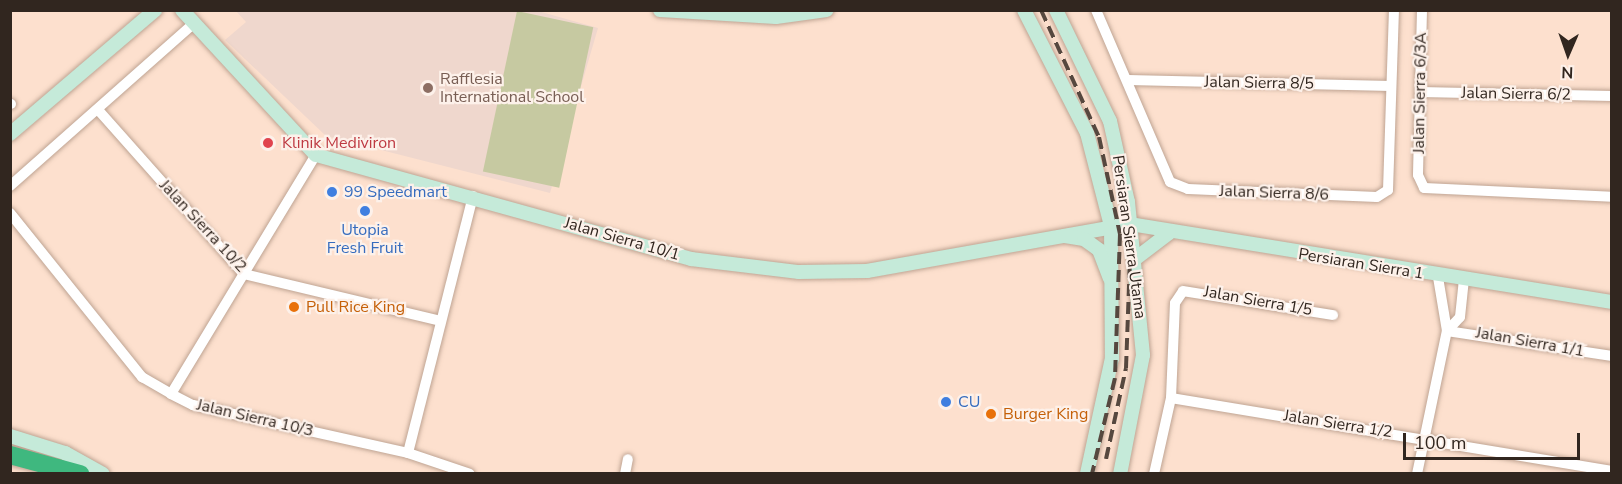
<!DOCTYPE html>
<html>
<head>
<meta charset="utf-8">
<style>
	body { margin:0 }
	#map { position:relative; width:1622px; height:484px; overflow:hidden; background:#fde0ce; font-family:"Nunito Sans",sans-serif }
	div>[style] { position:absolute }
	.education>* { inset:0; background:#efd7cd }
	.green>* { inset:0; background:#c6c9a1; transform-origin:0 0 }
	.roads { filter:drop-shadow(0 0 2px #bfa493) drop-shadow(0 0 2px #bfa493) }
	.street>* { height:10px; margin:-5px; padding:0 5px; transform-origin:5px; border-radius:5px; background:#fff }
	.secondary>* { height:14px; margin:-7px; padding:0 7px; transform-origin:7px; border-radius:7px; background:#c5ead9 }
	.highway>* { height:18px; margin:-9px; padding:0 9px; transform-origin:9px; border-radius:9px; background:#3fb87f }
	.rail>* { height:4px; margin-top:-2px; transform-origin:0; background:repeating-linear-gradient(90deg,#56483f 0 12px,transparent 0 18px) }
	.dots>* { width:16px; height:16px; translate:-50% -50%; box-sizing:border-box; border:3px solid #fdf1ea; border-radius:50% }
	span { translate:-50% -50%; white-space:nowrap; text-align:center; line-height:1.15; -webkit-text-stroke:4.5px #fdf1ea; paint-order:stroke }
	.education-label { font-size:16px; color:#785e54 }
	.left { translate:0 -50%; text-align:left }
	.street-label { font-size:16px; color:#31261f }
	.health-label { font-size:16px; color:#be3a42 }
	.shop-label { font-size:16px; color:#366cbe }
	.food-label { font-size:16px; color:#c56008 }
	.frame { position:absolute; inset:0; border:12px solid #31261f; pointer-events:none }
	.north { position:absolute; left:1538px; top:24px; width:60px; height:60px; -webkit-text-stroke:4px #fdf1ea; paint-order:stroke; rotate:182deg; font-size:16px; font-weight:700; line-height:24px; text-align:center; color:#31261f }
	.north::after { content:''; display:block; margin:auto; width:21px; height:27px; background:#31261f; clip-path:polygon(50% 0,100% 100%,50% 72%,0 100%) }
	.scale { position:absolute; left:1403px; top:433px; width:177px; height:27px; box-sizing:border-box; border:3px solid #31261f; border-top:0; padding-left:8px; font-size:18px; line-height:21px; white-space:nowrap; color:#31261f; -webkit-text-stroke:4px #fdf1ea; paint-order:stroke }
</style>
</head>
<body>
<div id="map">
	<div class="education">
		<div style="clip-path:polygon(235px 10px,538px 11px,598px 28px,550px 193px,326px 136px,225px 40px,246px 22px)"></div>
	</div>
	<div class="green">
		<div style="left:517px;top:11px;width:78px;height:164px;rotate:12deg"></div>
	</div>
	<div class="roads">
		<div class="street">
			<div style="left:1096px;top:10px;width:187px;rotate:66.7deg"></div>
			<div style="left:1170px;top:182px;width:19px;rotate:21deg"></div>
			<div style="left:1188px;top:189px;width:189px;rotate:2.4deg"></div>
			<div style="left:1377px;top:197px;width:13px;rotate:-32deg"></div>
			<div style="left:1388px;top:190px;width:180px;rotate:-88.1deg"></div>
			<div style="left:1422px;top:10px;width:165px;rotate:91.4deg"></div>
			<div style="left:1418px;top:175px;width:14px;rotate:65deg"></div>
			<div style="left:1424px;top:188px;width:188px;rotate:2.7deg"></div>
			<div style="left:1128px;top:80px;width:263px;rotate:1.3deg"></div>
			<div style="left:1420px;top:92px;width:192px;rotate:1.2deg"></div>
			<div style="left:10px;top:104px;width:1px"></div>
			<div style="left:100px;top:112px;width:217px;rotate:48.4deg"></div>
			<div style="left:244px;top:274px;width:198px;rotate:13.4deg"></div>
			<div style="left:10px;top:186px;width:246px;rotate:-41.5deg"></div>
			<div style="left:10px;top:213px;width:211px;rotate:51.2deg"></div>
			<div style="left:142px;top:377px;width:34px;rotate:30deg"></div>
			<div style="left:171px;top:394px;width:25px;rotate:27deg"></div>
			<div style="left:193px;top:405px;width:220px;rotate:12.6deg"></div>
			<div style="left:408px;top:453px;width:65px;rotate:18.7deg"></div>
			<div style="left:1447px;top:331px;width:167px;rotate:8.6deg"></div>
			<div style="left:1447px;top:331px;width:19px;rotate:-47deg"></div>
			<div style="left:1460px;top:317px;width:37px;rotate:-84deg"></div>
			<div style="left:171px;top:394px;width:280px;rotate:-58.8deg"></div>
			<div style="left:1171px;top:398px;width:447px;rotate:9.4deg"></div>
			<div style="left:408px;top:453px;width:265px;rotate:-75.8deg"></div>
			<div style="left:625px;top:474px;width:15px;rotate:-79deg"></div>
			<div style="left:1154px;top:474px;width:78px;rotate:-77.4deg"></div>
			<div style="left:1171px;top:398px;width:95px;rotate:-87.6deg"></div>
			<div style="left:1175px;top:303px;width:14px;rotate:-56deg"></div>
			<div style="left:1183px;top:291px;width:152px;rotate:9.1deg"></div>
			<div style="left:1417px;top:474px;width:146px;rotate:-78.2deg"></div>
			<div style="left:1447px;top:331px;width:55px;rotate:-99.5deg"></div>
		</div>
		<div class="secondary">
			<div style="left:182px;top:10px;width:197px;rotate:47.3deg"></div>
			<div style="left:316px;top:155px;width:389px;rotate:15.5deg"></div>
			<div style="left:691px;top:259px;width:109px;rotate:6.9deg"></div>
			<div style="left:799px;top:272px;width:68px;rotate:-0.8deg"></div>
			<div style="left:867px;top:271px;width:267px;rotate:-10.1deg"></div>
			<div style="left:1130px;top:224px;width:488px;rotate:9.2deg"></div>
			<div style="left:660px;top:10px;width:116px;rotate:3.5deg"></div>
			<div style="left:776px;top:17px;width:51px;rotate:-7.8deg"></div>
			<div style="left:1024px;top:10px;width:138px;rotate:62.9deg"></div>
			<div style="left:1087px;top:133px;width:96px;rotate:75.5deg"></div>
			<div style="left:1111px;top:226px;width:132px;rotate:89.6deg"></div>
			<div style="left:1112px;top:358px;width:119px;rotate:102.2deg"></div>
			<div style="left:1056px;top:10px;width:123px;rotate:64.1deg"></div>
			<div style="left:1110px;top:121px;width:83px;rotate:77.5deg"></div>
			<div style="left:1128px;top:202px;width:154px;rotate:84.4deg"></div>
			<div style="left:1143px;top:355px;width:121px;rotate:100.9deg"></div>
			<div style="left:10px;top:134px;width:191px;rotate:-40.5deg"></div>
			<div style="left:1065px;top:236px;width:19px;rotate:9deg"></div>
			<div style="left:1084px;top:239px;width:19px;rotate:36deg"></div>
			<div style="left:1099px;top:250px;width:30px;rotate:69deg"></div>
			<div style="left:1135px;top:259px;width:43px;rotate:-37.4deg"></div>
			<div style="left:10px;top:436px;width:58px;rotate:17.2deg"></div>
			<div style="left:65px;top:453px;width:43px;rotate:28.9deg"></div>
		</div>
		<div class="highway">
			<div style="left:10px;top:455px;width:73px;rotate:15.2deg"></div>
		</div>
	</div>
	<div class="rail">
		<div style="left:1041px;top:10px;width:140px;rotate:65.5deg"></div>
		<div style="left:1099px;top:137px;width:99px;rotate:77.8deg"></div>
		<div style="left:1120px;top:234px;width:144px;rotate:92deg"></div>
		<div style="left:1115px;top:378px;width:99px;rotate:103.5deg"></div>
		<div style="left:1106px;top:459px;width:93px;rotate:-77.6deg"></div>
		<div style="left:1126px;top:368px;width:110px;rotate:-87.9deg"></div>
	</div>
	<div class="dots">
		<div style="left:428px;top:88px;background:#8d6e63"></div>
		<div style="left:268px;top:143px;background:#e0444e"></div>
		<div style="left:332px;top:192px;background:#3f7fe0"></div>
		<div style="left:365px;top:211px;background:#3f7fe0"></div>
		<div style="left:294px;top:307px;background:#e8710a"></div>
		<div style="left:946px;top:402px;background:#3f7fe0"></div>
		<div style="left:991px;top:414px;background:#e8710a"></div>
	</div>
	<div class="education-label">
		<span class="left" style="left:440px;top:88px">Rafflesia<br>International School</span>
	</div>
	<div class="street-label">
		<span style="left:1259px;top:83px;rotate:1deg">Jalan Sierra 8/5</span>
		<span style="left:1420px;top:93px;rotate:-89deg">Jalan Sierra 6/3A</span>
		<span style="left:1516px;top:94px;rotate:1deg">Jalan Sierra 6/2</span>
		<span style="left:1274px;top:193px;rotate:2deg">Jalan Sierra 8/6</span>
		<span style="left:203px;top:226px;rotate:47deg">Jalan Sierra 10/2</span>
		<span style="left:1129px;top:237px;rotate:82deg">Persiaran Sierra Utama</span>
		<span style="left:622px;top:239px;rotate:16deg">Jalan Sierra 10/1</span>
		<span style="left:1361px;top:264px;rotate:9deg">Persiaran Sierra 1</span>
		<span style="left:1258px;top:301px;rotate:10deg">Jalan Sierra 1/5</span>
		<span style="left:1530px;top:342px;rotate:10deg">Jalan Sierra 1/1</span>
		<span style="left:255px;top:418px;rotate:13deg">Jalan Sierra 10/3</span>
		<span style="left:1338px;top:424px;rotate:9deg">Jalan Sierra 1/2</span>
	</div>
	<div class="health-label">
		<span class="left" style="left:282px;top:143px">Klinik Mediviron</span>
	</div>
	<div class="shop-label">
		<span class="left" style="left:344px;top:192px">99 Speedmart</span>
		<span style="left:365px;top:239px">Utopia<br>Fresh Fruit</span>
		<span class="left" style="left:958px;top:402px">CU</span>
	</div>
	<div class="food-label">
		<span class="left" style="left:306px;top:307px">Pull Rice King</span>
		<span class="left" style="left:1003px;top:414px">Burger King</span>
	</div>
	<div class="frame"></div>
	<div class="north">N</div>
	<div class="scale">100 m</div>
</div>
</body>
</html>
